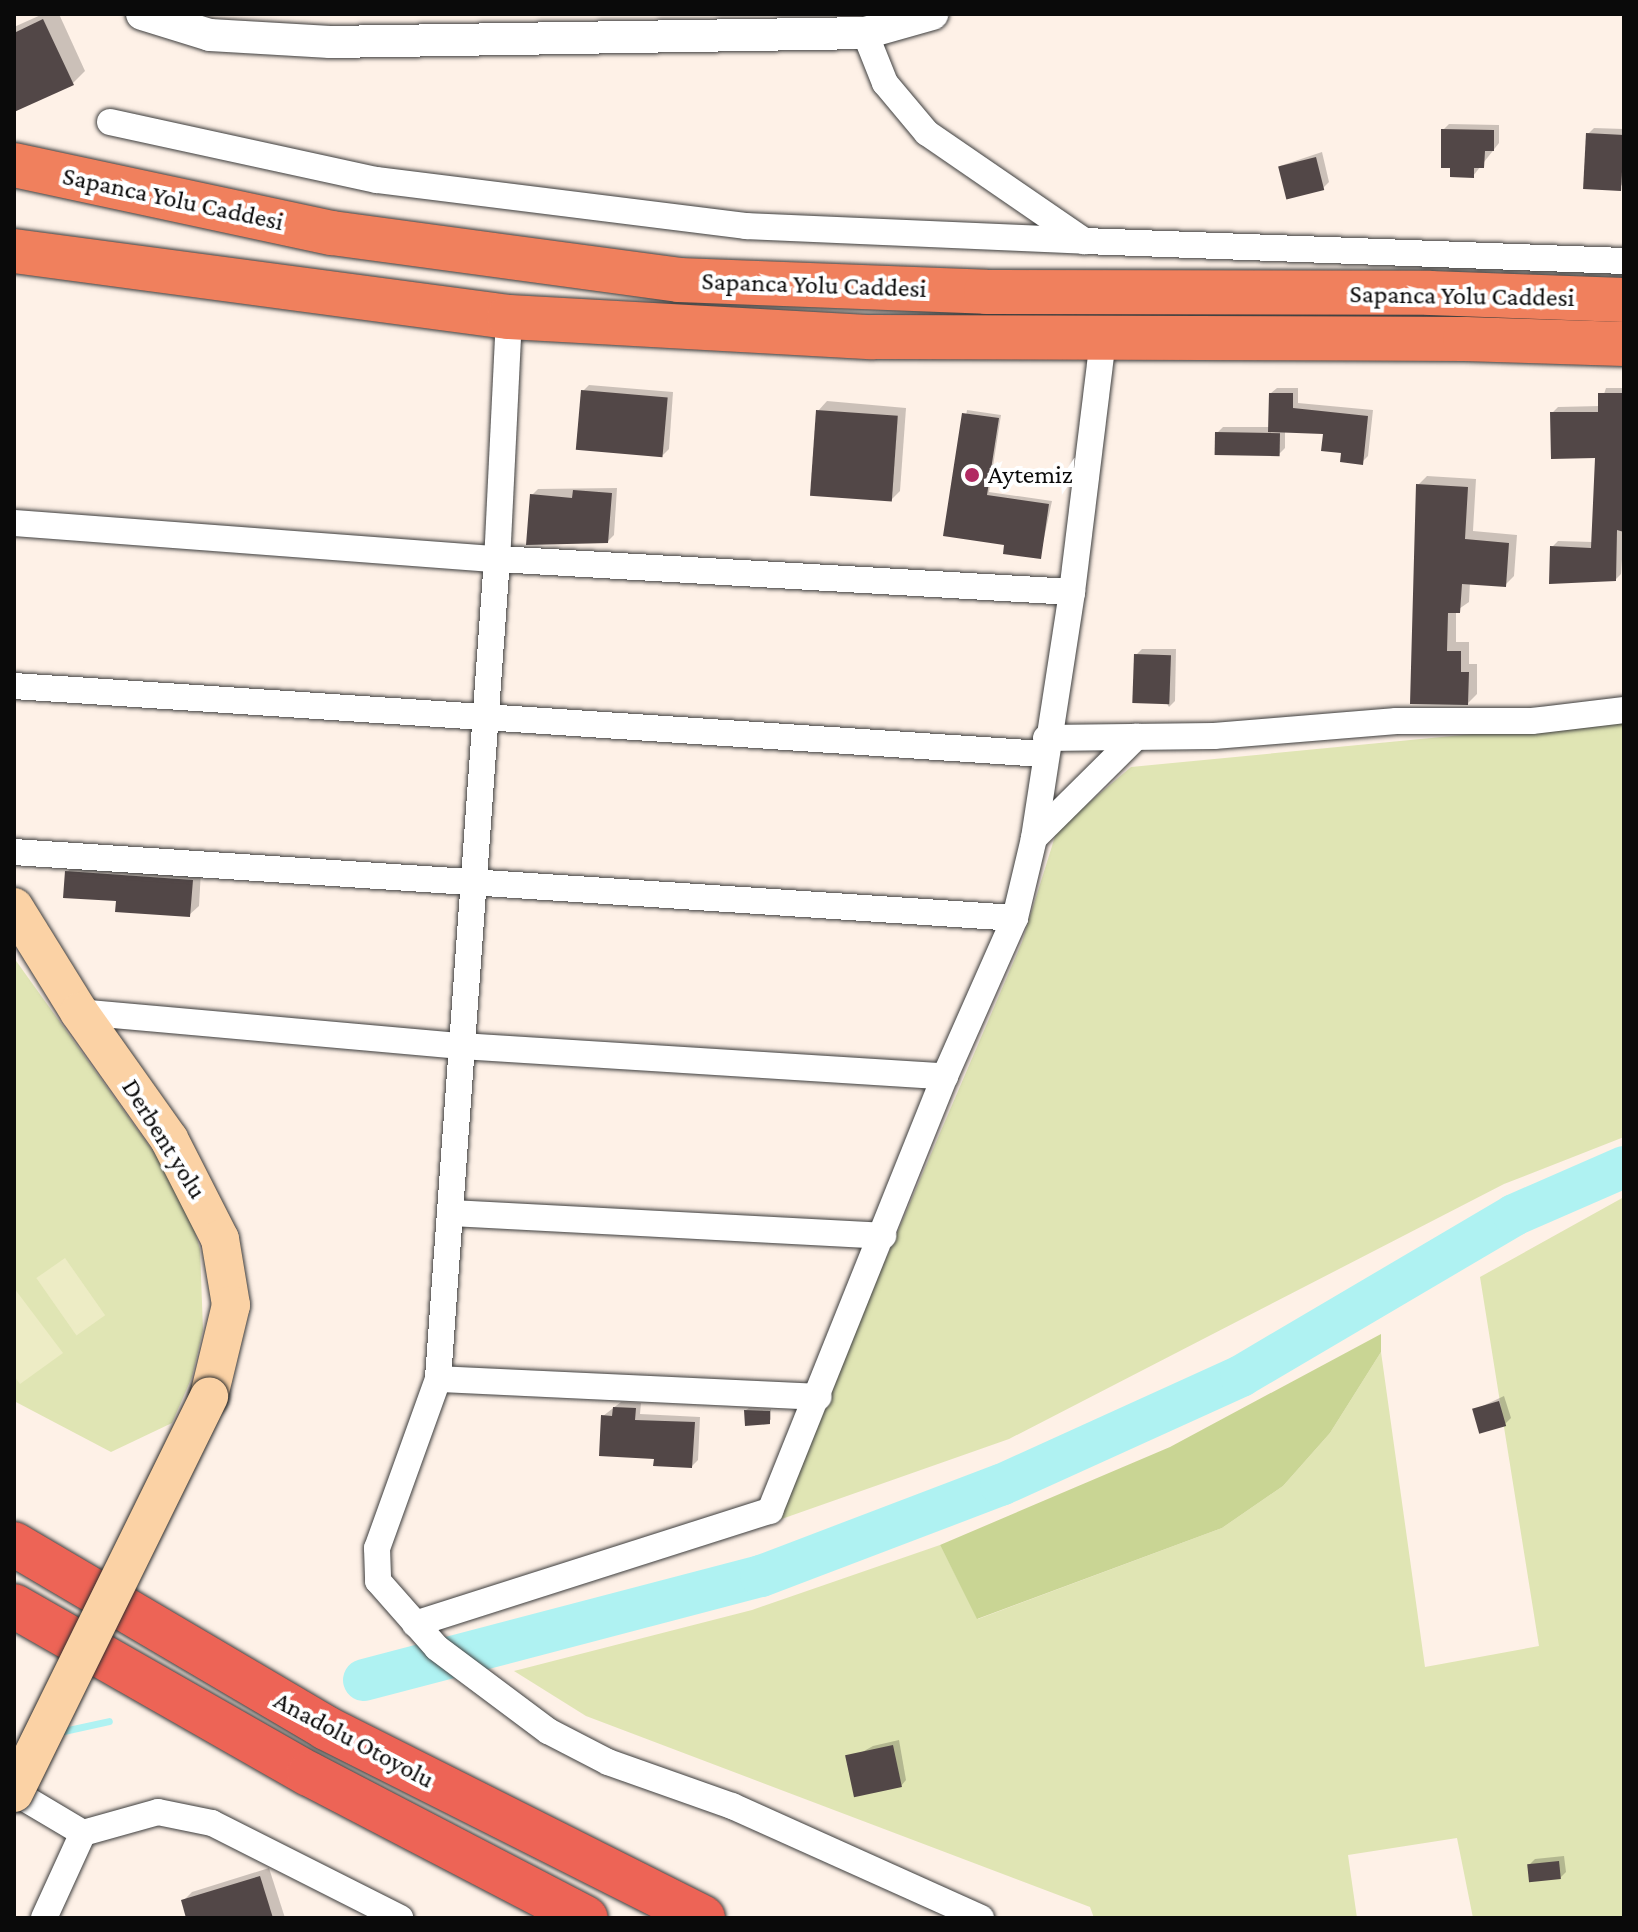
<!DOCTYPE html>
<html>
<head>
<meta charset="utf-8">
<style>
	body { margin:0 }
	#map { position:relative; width:1638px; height:1932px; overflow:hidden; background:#fef1e7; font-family:"Crimson Pro",serif }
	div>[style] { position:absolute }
	.green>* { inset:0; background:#e0e5b4 }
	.forest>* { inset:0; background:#c9d594 }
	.pitch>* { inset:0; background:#edecc5; transform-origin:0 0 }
	.shadow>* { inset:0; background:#0003 }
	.stream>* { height:7px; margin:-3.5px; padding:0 3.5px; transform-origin:3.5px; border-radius:3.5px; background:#aff2f2 }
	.river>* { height:42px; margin:-21px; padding:0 21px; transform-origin:21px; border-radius:21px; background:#aff2f2 }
	.building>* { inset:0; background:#524747; transform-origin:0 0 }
	.roads { filter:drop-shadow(0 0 2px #3d3d3d) drop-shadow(0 0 2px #3d3d3d) }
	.minor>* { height:26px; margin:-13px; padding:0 13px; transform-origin:13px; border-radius:13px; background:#fff }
	.tertiary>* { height:32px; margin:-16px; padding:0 16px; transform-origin:16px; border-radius:16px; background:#fff }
	.secondary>* { height:38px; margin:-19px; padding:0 19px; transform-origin:19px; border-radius:19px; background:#fbd2a5 }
	.trunk>* { height:44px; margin:-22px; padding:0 22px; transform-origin:22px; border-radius:22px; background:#f0805d }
	.motorway>* { height:44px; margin:-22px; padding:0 22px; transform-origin:22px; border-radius:22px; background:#ed6456 }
	.bridges { filter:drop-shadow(0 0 2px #2c2c2c) drop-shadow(0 0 2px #2c2c2c) }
	.secondary-bridge>* { height:38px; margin:-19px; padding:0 19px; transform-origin:19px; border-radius:19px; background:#fbd2a5 }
	.dots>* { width:22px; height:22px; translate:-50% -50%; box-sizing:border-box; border:4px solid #fff; border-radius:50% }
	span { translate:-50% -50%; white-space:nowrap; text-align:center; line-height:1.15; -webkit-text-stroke:8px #fff; paint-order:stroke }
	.street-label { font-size:26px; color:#0a0a0a }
	.poi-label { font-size:26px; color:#0a0a0a }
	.left { translate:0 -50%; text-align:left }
	.frame { position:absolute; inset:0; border:16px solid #0a0a0a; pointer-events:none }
</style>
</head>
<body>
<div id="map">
	<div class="green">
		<div style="clip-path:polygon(1624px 710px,1624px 1137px,1504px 1184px,1009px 1439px,773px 1522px,1022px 942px,1057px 830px,1131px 767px,1504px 731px)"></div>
		<div style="clip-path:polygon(14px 958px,157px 1157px,189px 1213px,200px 1249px,203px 1330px,192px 1377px,172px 1423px,111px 1452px,14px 1401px)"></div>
		<div style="clip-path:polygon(1624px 1197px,1624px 1918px,1473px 1918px,1457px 1838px,1348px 1855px,1357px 1918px,1094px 1918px,1090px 1907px,586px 1716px,514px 1671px,752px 1610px,940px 1545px,978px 1619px,1222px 1528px,1283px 1486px,1330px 1433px,1381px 1352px,1425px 1667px,1539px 1646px,1480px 1277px)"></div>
	</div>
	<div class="forest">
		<div style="clip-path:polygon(1381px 1334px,1381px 1352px,1330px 1433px,1283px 1486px,1222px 1528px,977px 1619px,940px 1545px,1170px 1447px)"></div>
	</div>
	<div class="pitch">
		<div style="left:65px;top:1258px;width:70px;height:35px;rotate:55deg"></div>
		<div style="clip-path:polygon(14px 1288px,63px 1353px,20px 1384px,14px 1376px)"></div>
	</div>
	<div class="shadow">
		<div style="clip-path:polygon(43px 14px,59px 14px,85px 71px,72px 84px,14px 100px,14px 27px)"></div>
		<div style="clip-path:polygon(1449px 124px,1499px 125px,1499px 143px,1473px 176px,1443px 130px)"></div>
		<div style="clip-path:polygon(1594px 128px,1624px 129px,1624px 189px,1588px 134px)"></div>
		<div style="clip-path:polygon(1322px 152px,1329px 182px,1323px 188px,1280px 166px)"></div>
		<div style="clip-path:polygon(589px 385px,673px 392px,669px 449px,663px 455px,583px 391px)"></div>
		<div style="clip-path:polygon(1277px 388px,1298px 388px,1298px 403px,1373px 410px,1368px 456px,1362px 462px,1325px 432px,1285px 431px,1285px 448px,1279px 454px,1217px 433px,1223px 427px,1270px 427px,1271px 393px)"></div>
		<div style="clip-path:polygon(1606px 388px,1624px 388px,1624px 530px,1621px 574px,1615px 580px,1552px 547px,1558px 541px,1593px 542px,1597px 456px,1552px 413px,1558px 407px,1600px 406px)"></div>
		<div style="clip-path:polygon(827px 401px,906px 408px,900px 491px,890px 501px,818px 411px)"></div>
		<div style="clip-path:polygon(967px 410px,1001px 415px,989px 492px,1052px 501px,1040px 557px,1006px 544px,945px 534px)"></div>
		<div style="clip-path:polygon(1427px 476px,1476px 479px,1473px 531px,1517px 535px,1514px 576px,1505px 585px,1470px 582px,1469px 602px,1456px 611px,1456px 642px,1469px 642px,1469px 664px,1477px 664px,1477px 694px,1468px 703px,1412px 702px,1418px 485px)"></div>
		<div style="clip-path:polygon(617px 488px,614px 535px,608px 541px,532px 495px,538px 489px)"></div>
		<div style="clip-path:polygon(1142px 649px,1176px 649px,1175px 701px,1169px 707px,1136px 655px)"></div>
		<div style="clip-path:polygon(77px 863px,201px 871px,199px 906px,189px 915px,118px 899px,67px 872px)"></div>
		<div style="clip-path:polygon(1504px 1396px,1511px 1418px,1505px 1424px,1474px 1410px)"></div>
		<div style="clip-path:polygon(621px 1402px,641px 1403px,640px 1414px,700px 1417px,698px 1460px,692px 1466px,656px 1457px,603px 1416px)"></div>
		<div style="clip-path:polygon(749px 1408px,771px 1409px,771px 1420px,746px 1410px)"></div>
		<div style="clip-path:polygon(899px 1740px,906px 1780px,901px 1786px,848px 1760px,873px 1746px)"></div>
		<div style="clip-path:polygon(1564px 1856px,1566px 1872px,1560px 1878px,1529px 1865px,1535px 1859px)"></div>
		<div style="clip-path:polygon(269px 1868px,285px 1918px,188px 1918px,183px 1901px,192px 1892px)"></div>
	</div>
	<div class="stream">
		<div style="left:59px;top:1732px;width:51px;rotate:-12.4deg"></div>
	</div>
	<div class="river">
		<div style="left:364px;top:1680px;width:410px;rotate:-14.7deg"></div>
		<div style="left:761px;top:1576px;width:257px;rotate:-20.8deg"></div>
		<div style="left:1001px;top:1485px;width:264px;rotate:-24.4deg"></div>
		<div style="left:1241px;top:1376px;width:317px;rotate:-30.5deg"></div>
		<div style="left:1514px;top:1215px;width:120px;rotate:-23.6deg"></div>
	</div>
	<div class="building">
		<div style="clip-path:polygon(43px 19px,74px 85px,14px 112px,14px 33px)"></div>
		<div style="clip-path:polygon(1441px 129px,1494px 130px,1494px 151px,1485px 151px,1484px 168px,1474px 168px,1474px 178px,1450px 177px,1450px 168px,1441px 168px)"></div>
		<div style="left:1586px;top:133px;width:38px;height:56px;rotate:3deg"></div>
		<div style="left:1316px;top:157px;width:34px;height:39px;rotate:76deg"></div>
		<div style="left:581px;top:390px;width:87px;height:60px;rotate:5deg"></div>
		<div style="clip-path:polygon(1269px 393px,1293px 393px,1293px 408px,1368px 416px,1363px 465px,1340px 462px,1341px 453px,1321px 451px,1323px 434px,1268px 432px)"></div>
		<div style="clip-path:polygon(1598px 393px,1624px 393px,1624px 532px,1617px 530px,1616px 581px,1549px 584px,1550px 546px,1591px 548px,1595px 458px,1551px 459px,1550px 412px,1598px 412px)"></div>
		<div style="left:816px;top:410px;width:82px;height:86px;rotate:4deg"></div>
		<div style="clip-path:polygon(962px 413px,999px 418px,987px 495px,1049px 504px,1041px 559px,1003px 554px,1004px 545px,943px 536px)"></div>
		<div style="left:1215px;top:432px;width:65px;height:23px;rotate:1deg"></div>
		<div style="clip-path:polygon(1416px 484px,1468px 487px,1465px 539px,1509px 543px,1506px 587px,1462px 584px,1460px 613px,1448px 613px,1447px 651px,1461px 651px,1461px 672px,1469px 672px,1468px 705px,1410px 704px)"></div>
		<div style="clip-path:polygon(573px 490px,612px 493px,608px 543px,526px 545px,530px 494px,572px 498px)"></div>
		<div style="left:1134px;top:654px;width:37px;height:49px;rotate:2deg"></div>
		<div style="clip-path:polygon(65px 871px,193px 880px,190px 917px,115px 912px,116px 901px,63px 898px)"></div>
		<div style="left:1499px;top:1401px;width:26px;height:28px;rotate:74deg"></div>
		<div style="clip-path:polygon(613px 1407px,636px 1408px,635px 1420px,695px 1422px,692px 1468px,653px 1466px,654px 1459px,599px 1456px,601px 1415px,612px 1416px)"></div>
		<div style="clip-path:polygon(744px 1410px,770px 1411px,770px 1424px,745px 1426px)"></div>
		<div style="left:893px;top:1745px;width:43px;height:49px;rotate:78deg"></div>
		<div style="left:1559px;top:1861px;width:18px;height:32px;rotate:84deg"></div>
		<div style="clip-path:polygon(260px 1876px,273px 1918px,186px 1918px,181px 1900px)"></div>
	</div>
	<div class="roads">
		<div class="minor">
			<div style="left:865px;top:33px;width:54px;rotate:68.2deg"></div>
			<div style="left:885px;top:83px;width:65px;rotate:50deg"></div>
			<div style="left:927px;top:133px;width:191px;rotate:34.5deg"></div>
			<div style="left:1084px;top:241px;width:540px;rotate:2.12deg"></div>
			<div style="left:110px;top:122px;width:273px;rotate:12.3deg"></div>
			<div style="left:377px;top:180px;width:372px;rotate:7.1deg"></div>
			<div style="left:746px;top:226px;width:338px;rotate:2.5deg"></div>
			<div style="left:509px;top:317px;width:242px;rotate:92.8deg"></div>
			<div style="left:497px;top:559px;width:822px;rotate:94.12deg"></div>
			<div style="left:438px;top:1379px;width:180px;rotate:109.8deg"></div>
			<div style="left:377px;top:1548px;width:33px;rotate:88deg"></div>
			<div style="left:378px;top:1581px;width:89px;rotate:48.6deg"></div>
			<div style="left:437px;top:1648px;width:139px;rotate:36.8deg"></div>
			<div style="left:548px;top:1731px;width:68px;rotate:27.3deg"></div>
			<div style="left:608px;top:1762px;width:132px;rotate:19.5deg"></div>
			<div style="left:732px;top:1806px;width:273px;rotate:24.2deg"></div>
			<div style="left:14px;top:523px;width:484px;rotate:4.3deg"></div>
			<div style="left:497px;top:559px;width:576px;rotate:3.28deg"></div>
			<div style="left:14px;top:686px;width:1032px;rotate:3.78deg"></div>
			<div style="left:1046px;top:738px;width:168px;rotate:-0.7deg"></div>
			<div style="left:1214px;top:736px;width:183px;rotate:-4.7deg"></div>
			<div style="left:1396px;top:721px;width:136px"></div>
			<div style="left:1532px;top:721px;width:93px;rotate:-6.8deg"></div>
			<div style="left:1034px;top:838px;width:144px;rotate:-44.7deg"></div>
			<div style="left:14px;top:852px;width:1003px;rotate:3.77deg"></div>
			<div style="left:79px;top:1012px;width:385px;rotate:5.1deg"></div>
			<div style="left:462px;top:1046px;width:484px;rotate:3.6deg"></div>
			<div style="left:450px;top:1213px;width:434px;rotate:3deg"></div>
			<div style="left:438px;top:1379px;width:381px;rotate:2.7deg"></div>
			<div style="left:415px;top:1624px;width:373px;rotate:-17.7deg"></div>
			<div style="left:770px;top:1511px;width:469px;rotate:-68.1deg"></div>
			<div style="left:945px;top:1076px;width:173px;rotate:-66.1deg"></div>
			<div style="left:1015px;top:918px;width:82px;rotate:-76.6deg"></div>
			<div style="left:1034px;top:838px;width:249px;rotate:-81.2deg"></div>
			<div style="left:1072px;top:592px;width:254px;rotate:-83deg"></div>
			<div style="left:14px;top:1792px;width:80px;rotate:30.7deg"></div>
			<div style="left:44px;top:1918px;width:94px;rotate:-65.4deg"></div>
			<div style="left:83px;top:1833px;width:78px;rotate:-15.6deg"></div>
			<div style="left:158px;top:1812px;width:55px;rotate:11.5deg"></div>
			<div style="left:212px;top:1823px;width:211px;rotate:26.8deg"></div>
		</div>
		<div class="tertiary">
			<div style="left:142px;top:14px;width:71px;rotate:17.2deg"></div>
			<div style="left:210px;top:35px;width:120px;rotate:3.3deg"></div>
			<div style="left:330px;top:42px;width:535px;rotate:-0.96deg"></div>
			<div style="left:865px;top:33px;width:70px;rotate:-15.8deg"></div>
		</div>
		<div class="secondary">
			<div style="left:14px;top:907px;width:123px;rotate:58.2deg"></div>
			<div style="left:79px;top:1012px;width:156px;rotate:54.7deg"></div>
			<div style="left:169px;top:1139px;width:112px;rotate:63deg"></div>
			<div style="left:220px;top:1239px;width:67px;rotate:80.5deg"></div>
			<div style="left:231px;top:1305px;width:94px;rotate:103.6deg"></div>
		</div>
		<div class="trunk">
			<div style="left:14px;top:165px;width:325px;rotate:12.1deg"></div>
			<div style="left:332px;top:233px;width:350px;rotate:7.7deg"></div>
			<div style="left:679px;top:280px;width:307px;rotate:2.2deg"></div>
			<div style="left:986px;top:292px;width:444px;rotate:0.1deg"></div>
			<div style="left:1430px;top:293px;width:194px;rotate:2.1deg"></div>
			<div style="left:14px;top:251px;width:499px;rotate:7.6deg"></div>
			<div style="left:509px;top:317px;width:363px;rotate:3.2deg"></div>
			<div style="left:871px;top:337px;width:594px;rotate:0.19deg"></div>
			<div style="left:1465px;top:339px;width:159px;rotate:1.8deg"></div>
		</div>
		<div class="motorway">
			<div style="left:14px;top:1544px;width:362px;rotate:30.5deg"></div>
			<div style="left:326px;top:1728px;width:422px;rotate:26.7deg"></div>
			<div style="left:14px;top:1606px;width:339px;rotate:29.7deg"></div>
			<div style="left:309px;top:1774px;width:312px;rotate:27.5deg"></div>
		</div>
	</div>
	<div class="bridges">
		<div class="secondary-bridge">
			<div style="left:14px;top:1793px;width:442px;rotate:-63.8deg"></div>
		</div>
	</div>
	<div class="dots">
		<div style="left:972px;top:475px;background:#b12a62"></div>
	</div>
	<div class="street-label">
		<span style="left:173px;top:199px;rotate:12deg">Sapanca Yolu Caddesi</span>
		<span style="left:814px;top:285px;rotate:2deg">Sapanca Yolu Caddesi</span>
		<span style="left:1462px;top:296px;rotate:1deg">Sapanca Yolu Caddesi</span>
		<span style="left:164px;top:1139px;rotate:58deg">Derbent yolu</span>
		<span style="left:354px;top:1740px;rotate:28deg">Anadolu Otoyolu</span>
	</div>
	<div class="poi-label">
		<span class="left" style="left:988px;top:475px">Aytemiz</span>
	</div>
	<div class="frame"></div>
</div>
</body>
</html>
